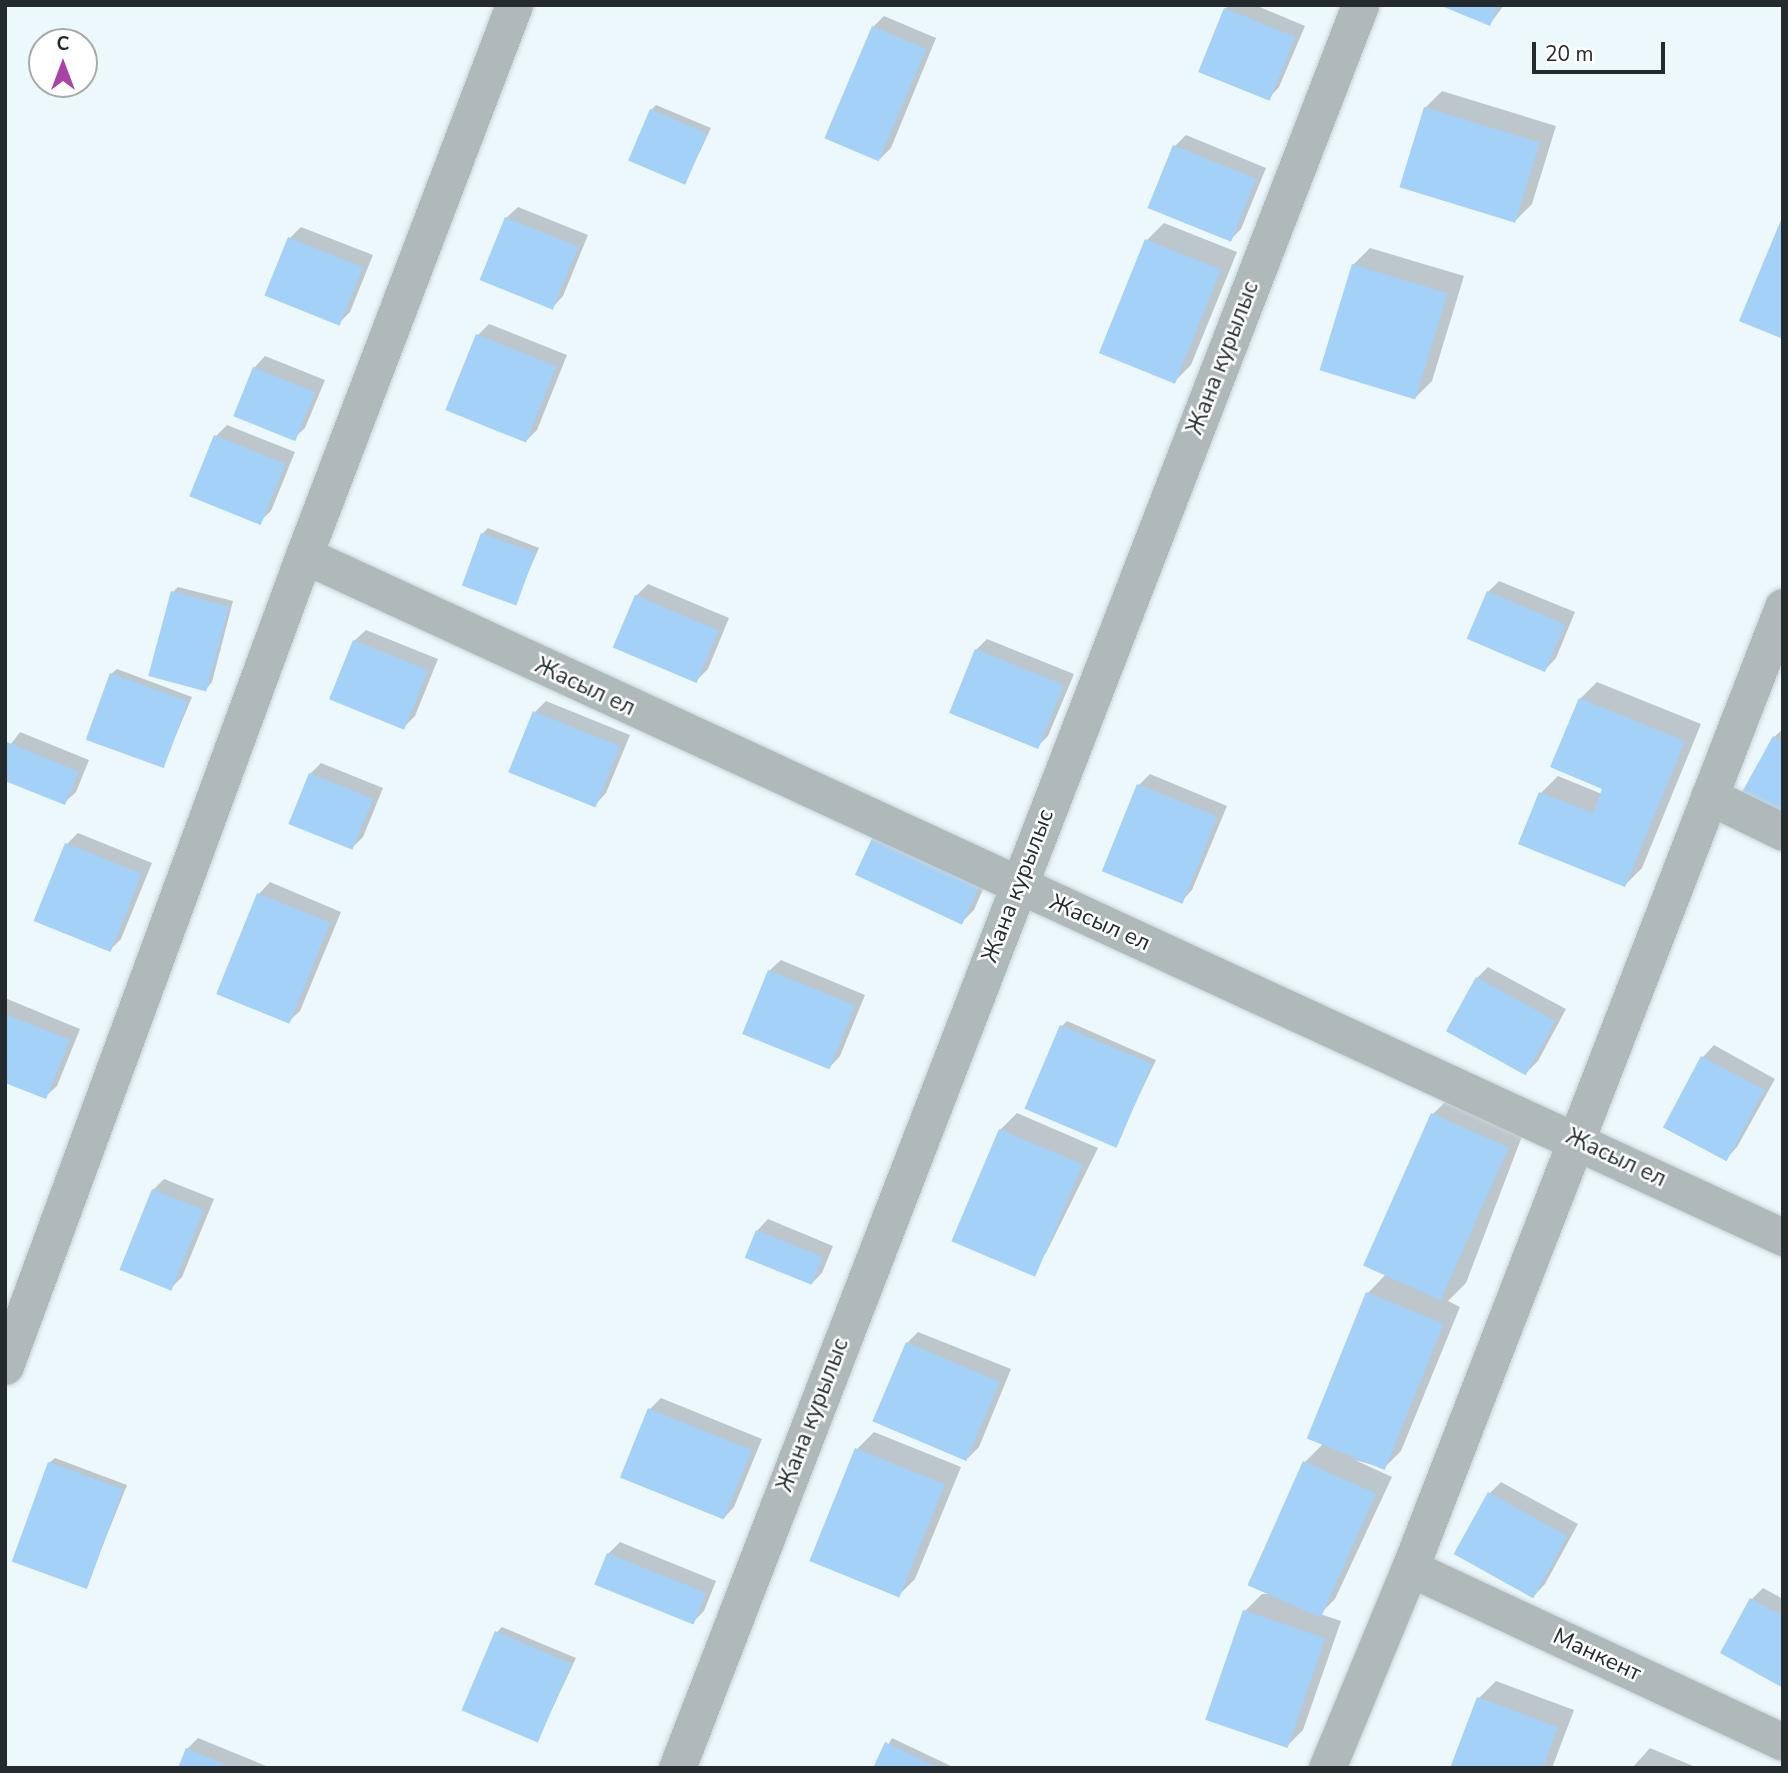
<!DOCTYPE html>
<html>
<head>
<meta charset="utf-8">
<style>
	body { margin:0 }
	#map { position:relative; width:1788px; height:1773px; overflow:hidden; background:#edf8fd; font-family:"Nunito Sans",sans-serif }
	div>[style] { position:absolute }
	.shadow>* { inset:0; background:#0003 }
	.building>* { inset:0; background:#a4d1f8; transform-origin:0 0 }
	.roads { filter:drop-shadow(0 0 2px #c9d3d8) drop-shadow(0 0 2px #c9d3d8) }
	.street>* { height:37px; margin:-18.5px; padding:0 18.5px; transform-origin:18.5px; border-radius:18.5px; background:#b0b9ba }
	span { translate:-50% -50%; white-space:nowrap; text-align:center; line-height:1.15; -webkit-text-stroke:5px #fff; paint-order:stroke }
	.street-label { font-size:23px; color:#242b2e }
	.frame { position:absolute; inset:0; border:7px solid #242b2e; pointer-events:none }
	.north { position:absolute; left:28px; top:28px; width:70px; height:70px; box-sizing:border-box; background:#fff; border:2px solid #a7aaab; border-radius:50%; rotate:0deg; font-size:19px; font-weight:700; line-height:28px; text-align:center; color:#242b2e }
	.north::after { content:''; display:block; margin:auto; width:24px; height:32px; background:#a843a8; clip-path:polygon(50% 0,100% 100%,50% 72%,0 100%) }
	.scale { position:absolute; left:1532px; top:42px; width:133px; height:32px; box-sizing:border-box; border:4px solid #242b2e; border-top:0; padding-left:9px; font-size:21px; line-height:24px; white-space:nowrap; color:#242b2e; -webkit-text-stroke:5px #fff; paint-order:stroke }
</style>
</head>
<body>
<div id="map">
	<div class="shadow">
		<div style="clip-path:polygon(1229px 5px,1255px 5px,1305px 26px,1279px 87px,1268px 99px,1225px 9px)"></div>
		<div style="clip-path:polygon(1444px 5px,1504px 5px,1490px 24px)"></div>
		<div style="clip-path:polygon(884px 16px,936px 38px,891px 148px,880px 159px,873px 27px)"></div>
		<div style="clip-path:polygon(1442px 91px,1556px 126px,1532px 204px,1515px 221px,1425px 108px)"></div>
		<div style="clip-path:polygon(656px 105px,711px 128px,685px 183px,651px 110px)"></div>
		<div style="clip-path:polygon(1186px 135px,1266px 168px,1241px 229px,1230px 240px,1175px 146px)"></div>
		<div style="clip-path:polygon(518px 207px,588px 235px,563px 296px,552px 308px,506px 218px)"></div>
		<div style="clip-path:polygon(1164px 223px,1237px 252px,1191px 365px,1174px 382px,1147px 240px)"></div>
		<div style="clip-path:polygon(301px 227px,373px 255px,350px 312px,339px 323px,290px 238px)"></div>
		<div style="clip-path:polygon(1370px 248px,1464px 276px,1432px 381px,1415px 398px,1353px 265px)"></div>
		<div style="clip-path:polygon(489px 324px,567px 355px,537px 430px,525px 442px,478px 335px)"></div>
		<div style="clip-path:polygon(265px 356px,325px 380px,305px 428px,293px 439px,254px 368px)"></div>
		<div style="clip-path:polygon(227px 425px,295px 452px,271px 511px,259px 522px,216px 436px)"></div>
		<div style="clip-path:polygon(488px 528px,539px 548px,514px 604px,482px 534px)"></div>
		<div style="clip-path:polygon(1499px 581px,1575px 612px,1556px 658px,1545px 670px,1488px 592px)"></div>
		<div style="clip-path:polygon(648px 584px,729px 618px,708px 669px,697px 680px,636px 596px)"></div>
		<div style="clip-path:polygon(178px 587px,233px 601px,212px 682px,207px 688px,173px 592px)"></div>
		<div style="clip-path:polygon(366px 630px,438px 659px,415px 716px,404px 727px,354px 641px)"></div>
		<div style="clip-path:polygon(987px 639px,1074px 674px,1048px 736px,1037px 747px,976px 650px)"></div>
		<div style="clip-path:polygon(117px 669px,192px 697px,163px 766px,111px 674px)"></div>
		<div style="clip-path:polygon(1597px 682px,1701px 724px,1642px 868px,1625px 885px,1541px 793px,1558px 776px,1602px 794px,1605px 788px,1580px 699px)"></div>
		<div style="clip-path:polygon(546px 701px,630px 735px,606px 793px,595px 805px,535px 712px)"></div>
		<div style="clip-path:polygon(1783px 729px,1783px 815px,1774px 737px)"></div>
		<div style="clip-path:polygon(20px 732px,89px 760px,76px 792px,64px 803px,5px 779px,5px 752px)"></div>
		<div style="clip-path:polygon(321px 763px,383px 788px,363px 837px,352px 848px,310px 774px)"></div>
		<div style="clip-path:polygon(1150px 774px,1227px 806px,1192px 890px,1181px 902px,1139px 785px)"></div>
		<div style="clip-path:polygon(78px 833px,152px 863px,121px 939px,109px 951px,67px 844px)"></div>
		<div style="clip-path:polygon(991px 871px,974px 910px,962px 922px,858px 874px)"></div>
		<div style="clip-path:polygon(270px 882px,341px 912px,300px 1011px,288px 1022px,218px 993px,259px 894px)"></div>
		<div style="clip-path:polygon(781px 960px,865px 995px,840px 1056px,829px 1068px,769px 971px)"></div>
		<div style="clip-path:polygon(1488px 967px,1566px 1009px,1538px 1061px,1526px 1073px,1477px 978px)"></div>
		<div style="clip-path:polygon(5px 998px,80px 1029px,57px 1086px,45px 1097px,5px 1081px)"></div>
		<div style="clip-path:polygon(1067px 1021px,1156px 1060px,1115px 1146px,1062px 1026px)"></div>
		<div style="clip-path:polygon(1714px 1045px,1775px 1079px,1737px 1147px,1726px 1159px,1665px 1126px,1703px 1057px)"></div>
		<div style="clip-path:polygon(1450px 1097px,1524px 1131px,1466px 1283px,1448px 1301px,1460px 1307px,1401px 1451px,1384px 1468px,1355px 1460px,1392px 1477px,1335px 1599px,1320px 1614px,1341px 1621px,1303px 1730px,1286px 1747px,1245px 1611px,1262px 1594px,1269px 1594px,1248px 1584px,1305px 1462px,1323px 1444px,1368px 1293px,1387px 1273px,1376px 1269px,1433px 1114px)"></div>
		<div style="clip-path:polygon(1017px 1113px,1098px 1148px,1046px 1253px,1029px 1270px,1000px 1130px)"></div>
		<div style="clip-path:polygon(164px 1179px,214px 1199px,182px 1277px,171px 1288px,153px 1190px)"></div>
		<div style="clip-path:polygon(768px 1219px,833px 1246px,822px 1273px,811px 1284px,757px 1231px)"></div>
		<div style="clip-path:polygon(918px 1332px,1011px 1369px,979px 1447px,968px 1458px,907px 1343px)"></div>
		<div style="clip-path:polygon(661px 1398px,762px 1439px,734px 1507px,723px 1519px,650px 1409px)"></div>
		<div style="clip-path:polygon(874px 1432px,961px 1467px,915px 1579px,898px 1596px,857px 1449px)"></div>
		<div style="clip-path:polygon(55px 1458px,127px 1485px,86px 1587px,49px 1463px)"></div>
		<div style="clip-path:polygon(1501px 1482px,1578px 1524px,1545px 1584px,1534px 1596px,1457px 1553px,1490px 1493px)"></div>
		<div style="clip-path:polygon(620px 1542px,716px 1581px,704px 1611px,693px 1622px,596px 1583px,608px 1554px)"></div>
		<div style="clip-path:polygon(1763px 1588px,1783px 1599px,1783px 1686px,1751px 1600px)"></div>
		<div style="clip-path:polygon(502px 1627px,576px 1658px,538px 1739px,497px 1632px)"></div>
		<div style="clip-path:polygon(1496px 1681px,1574px 1710px,1552px 1768px,1452px 1768px,1479px 1698px)"></div>
		<div style="clip-path:polygon(198px 1738px,271px 1768px,180px 1768px,187px 1749px)"></div>
		<div style="clip-path:polygon(892px 1738px,955px 1768px,875px 1768px)"></div>
		<div style="clip-path:polygon(1650px 1748px,1698px 1768px,1632px 1768px)"></div>
	</div>
	<div class="building">
		<div style="clip-path:polygon(1439px 5px,1498px 5px,1490px 26px)"></div>
		<div style="left:1224px;top:8px;width:77px;height:69px;rotate:22deg"></div>
		<div style="left:872px;top:26px;width:59px;height:122px;rotate:23deg"></div>
		<div style="left:1424px;top:107px;width:121px;height:84px;rotate:17deg"></div>
		<div style="left:650px;top:109px;width:62px;height:56px;rotate:23deg"></div>
		<div style="left:1173px;top:145px;width:90px;height:68px;rotate:22deg"></div>
		<div style="clip-path:polygon(1783px 215px,1783px 339px,1739px 321px)"></div>
		<div style="left:505px;top:217px;width:79px;height:68px;rotate:22deg"></div>
		<div style="left:288px;top:237px;width:81px;height:63px;rotate:22deg"></div>
		<div style="left:1145px;top:239px;width:82px;height:123px;rotate:22deg"></div>
		<div style="left:1352px;top:264px;width:100px;height:111px;rotate:17deg"></div>
		<div style="left:476px;top:334px;width:87px;height:82px;rotate:22deg"></div>
		<div style="left:253px;top:367px;width:67px;height:53px;rotate:22deg"></div>
		<div style="left:214px;top:435px;width:77px;height:66px;rotate:22deg"></div>
		<div style="left:481px;top:533px;width:58px;height:56px;rotate:20deg"></div>
		<div style="left:171px;top:591px;width:60px;height:88px;rotate:15deg"></div>
		<div style="left:1487px;top:591px;width:85px;height:52px;rotate:23deg"></div>
		<div style="left:635px;top:595px;width:91px;height:57px;rotate:23deg"></div>
		<div style="left:353px;top:640px;width:81px;height:64px;rotate:22deg"></div>
		<div style="left:975px;top:649px;width:96px;height:69px;rotate:22deg"></div>
		<div style="left:110px;top:673px;width:83px;height:71px;rotate:20deg"></div>
		<div style="clip-path:polygon(1579px 698px,1685px 741px,1625px 887px,1518px 844px,1539px 792px,1593px 813px,1602px 789px,1550px 767px)"></div>
		<div style="left:533px;top:711px;width:94px;height:66px;rotate:22deg"></div>
		<div style="clip-path:polygon(1773px 736px,1783px 742px,1783px 817px,1741px 794px)"></div>
		<div style="clip-path:polygon(7px 742px,79px 772px,65px 805px,5px 781px)"></div>
		<div style="left:309px;top:773px;width:69px;height:55px;rotate:22deg"></div>
		<div style="left:1137px;top:784px;width:87px;height:94px;rotate:22deg"></div>
		<div style="left:874px;top:834px;width:118px;height:45px;rotate:25deg"></div>
		<div style="left:65px;top:843px;width:83px;height:84px;rotate:22deg"></div>
		<div style="left:257px;top:893px;width:79px;height:109px;rotate:22deg"></div>
		<div style="left:768px;top:970px;width:94px;height:69px;rotate:22deg"></div>
		<div style="left:1476px;top:977px;width:91px;height:62px;rotate:29deg"></div>
		<div style="clip-path:polygon(5px 1014px,70px 1040px,46px 1099px,5px 1083px)"></div>
		<div style="left:1060px;top:1025px;width:100px;height:91px;rotate:23deg"></div>
		<div style="left:1701px;top:1056px;width:72px;height:81px;rotate:28deg"></div>
		<div style="left:1431px;top:1113px;width:85px;height:167px;rotate:24deg"></div>
		<div style="left:999px;top:1129px;width:91px;height:122px;rotate:23deg"></div>
		<div style="left:152px;top:1189px;width:56px;height:87px;rotate:22deg"></div>
		<div style="left:756px;top:1230px;width:72px;height:30px;rotate:22deg"></div>
		<div style="left:1366px;top:1292px;width:84px;height:158px;rotate:22deg"></div>
		<div style="left:906px;top:1342px;width:102px;height:86px;rotate:23deg"></div>
		<div style="left:648px;top:1408px;width:112px;height:75px;rotate:22deg"></div>
		<div style="left:855px;top:1448px;width:97px;height:122px;rotate:22deg"></div>
		<div style="left:1303px;top:1461px;width:80px;height:136px;rotate:24deg"></div>
		<div style="left:48px;top:1462px;width:80px;height:106px;rotate:20deg"></div>
		<div style="left:1488px;top:1492px;width:91px;height:71px;rotate:29deg"></div>
		<div style="left:607px;top:1553px;width:107px;height:34px;rotate:22deg"></div>
		<div style="clip-path:polygon(1750px 1598px,1783px 1616px,1783px 1688px,1720px 1653px)"></div>
		<div style="left:1243px;top:1610px;width:87px;height:116px;rotate:19deg"></div>
		<div style="left:495px;top:1631px;width:83px;height:86px;rotate:23deg"></div>
		<div style="clip-path:polygon(1477px 1697px,1558px 1727px,1543px 1768px,1450px 1768px)"></div>
		<div style="clip-path:polygon(885px 1742px,939px 1768px,873px 1768px)"></div>
		<div style="clip-path:polygon(186px 1748px,233px 1768px,178px 1768px)"></div>
	</div>
	<div class="roads">
		<div class="street">
			<div style="left:304px;top:555px;width:1629px;rotate:24.76deg"></div>
			<div style="left:1709px;top:796px;width:82px;rotate:25.9deg"></div>
			<div style="left:5px;top:1366px;width:864px;rotate:-69.76deg"></div>
			<div style="left:304px;top:555px;width:589px;rotate:-69.1deg"></div>
			<div style="left:1410px;top:1568px;width:412px;rotate:25deg"></div>
			<div style="left:677px;top:1768px;width:1891px;rotate:-68.82deg"></div>
			<div style="left:1327px;top:1768px;width:217px;rotate:-67.5deg"></div>
			<div style="left:1410px;top:1568px;width:1031px;rotate:-68.79deg"></div>
		</div>
	</div>
	<div class="street-label">
		<span style="left:1223px;top:358px;rotate:-69deg">Жана курылыс</span>
		<span style="left:585px;top:687px;rotate:25deg">Жасыл ел</span>
		<span style="left:1018px;top:886px;rotate:-69deg">Жана курылыс</span>
		<span style="left:1100px;top:923px;rotate:24deg">Жасыл ел</span>
		<span style="left:1616px;top:1158px;rotate:25deg">Жасыл ел</span>
		<span style="left:813px;top:1415px;rotate:-69deg">Жана курылыс</span>
		<span style="left:1597px;top:1655px;rotate:25deg">Манкент</span>
	</div>
	<div class="frame"></div>
	<div class="north">С</div>
	<div class="scale">20 m</div>
</div>
</body>
</html>
